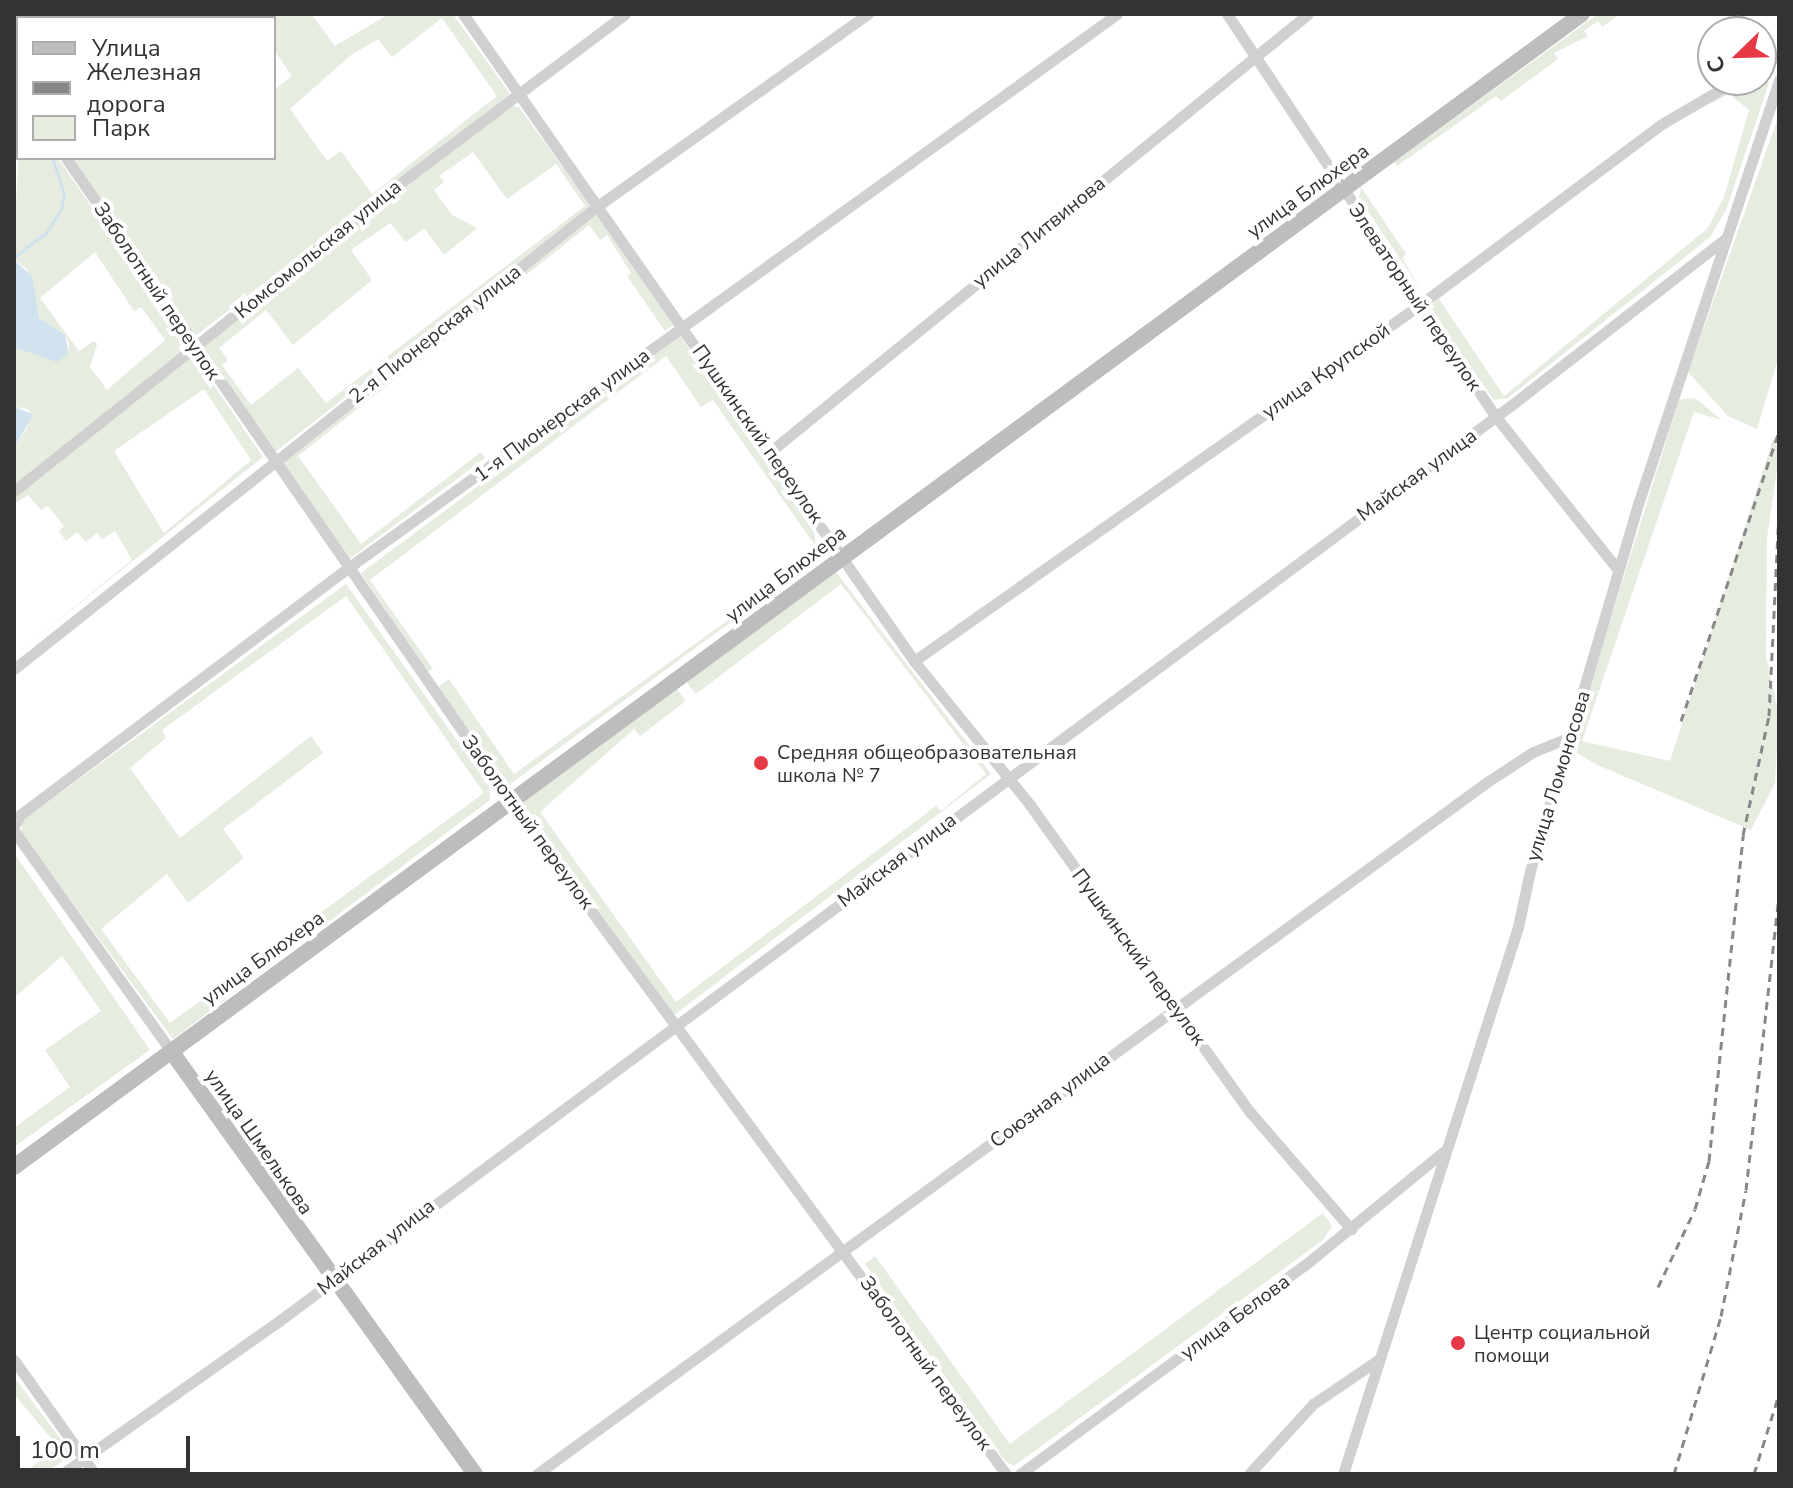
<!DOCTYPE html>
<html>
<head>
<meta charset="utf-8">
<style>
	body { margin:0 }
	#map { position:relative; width:1793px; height:1488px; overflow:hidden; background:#fff; font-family:"Nunito Sans",sans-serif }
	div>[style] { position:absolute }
	.green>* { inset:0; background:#e6ecdf }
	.water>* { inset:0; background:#cfe2ee }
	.stream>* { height:3px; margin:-1.5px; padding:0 1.5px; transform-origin:1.5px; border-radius:1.5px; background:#cfe2ee }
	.street>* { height:11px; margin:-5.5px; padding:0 5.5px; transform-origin:5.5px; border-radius:5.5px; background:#d0d0d0 }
	.secondary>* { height:16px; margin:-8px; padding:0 8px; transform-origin:8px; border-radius:8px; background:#bdbdbd }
	.rail>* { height:3px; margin-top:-1.5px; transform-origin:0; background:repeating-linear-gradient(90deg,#888 0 8px,transparent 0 14px) }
	.dots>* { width:22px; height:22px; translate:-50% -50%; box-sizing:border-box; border:4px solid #fff; border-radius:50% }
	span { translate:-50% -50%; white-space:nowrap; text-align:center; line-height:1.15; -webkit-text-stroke:8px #fff; paint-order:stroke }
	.street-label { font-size:20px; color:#333 }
	.poi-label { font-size:20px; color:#333 }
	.left { translate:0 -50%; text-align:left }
	.frame { position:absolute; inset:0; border:16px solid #333; pointer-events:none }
	.legend { position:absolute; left:16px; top:16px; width:260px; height:144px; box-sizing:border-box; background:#fff; border:2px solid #adadad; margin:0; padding:10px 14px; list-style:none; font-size:24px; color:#333 }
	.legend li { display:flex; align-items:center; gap:16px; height:40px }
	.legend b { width:40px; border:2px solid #adadad }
	.north { position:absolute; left:1697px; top:16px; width:80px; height:80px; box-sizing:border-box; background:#fff; border:2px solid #adadad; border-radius:50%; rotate:247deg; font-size:22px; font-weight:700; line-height:32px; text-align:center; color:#333 }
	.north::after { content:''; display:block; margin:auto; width:28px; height:36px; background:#e63946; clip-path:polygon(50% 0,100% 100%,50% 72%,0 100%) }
	.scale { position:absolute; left:16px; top:1436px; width:174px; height:36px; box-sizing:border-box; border:4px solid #333; border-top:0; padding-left:10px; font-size:24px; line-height:28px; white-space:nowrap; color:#333; -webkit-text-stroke:6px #fff; paint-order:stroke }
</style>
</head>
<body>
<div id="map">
	<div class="green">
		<div style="clip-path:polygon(evenodd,248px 14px,311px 14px,335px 46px,389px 14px,453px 14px,510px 94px,194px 337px,73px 158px,274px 158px,274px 90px,292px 76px,274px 50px,274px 18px,248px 14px,442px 18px,497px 96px,372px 194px,341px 151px,327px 161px,290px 109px,351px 55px,378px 39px,392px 57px,442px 18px)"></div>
		<div style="clip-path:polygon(1598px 14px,1617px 16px,1602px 27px,1598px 21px,1584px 31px,1588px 36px,1554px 53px,1558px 59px,1501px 101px,1496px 96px,1397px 166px,1394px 162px)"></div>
		<div style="clip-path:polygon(1763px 71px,1769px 83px,1753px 131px,1726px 210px,1710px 237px,1508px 398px,1494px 400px,1428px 307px,1439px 299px,1504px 396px,1708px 228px,1724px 197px,1749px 110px,1729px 94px,1704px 107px,1748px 80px,1761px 80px)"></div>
		<div style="clip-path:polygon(evenodd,510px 106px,519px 107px,591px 206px,275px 452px,201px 347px,510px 106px,473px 152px,507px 199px,556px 164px,585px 206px,326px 403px,298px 368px,251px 405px,222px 365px,228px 360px,219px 348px,266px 310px,293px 345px,372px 280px,351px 250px,390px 223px,406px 242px,424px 228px,444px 255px,477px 228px,452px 215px,434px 190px,444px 182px,439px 176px,473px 152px)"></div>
		<div style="clip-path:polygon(1779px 115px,1779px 356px,1757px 429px,1728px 416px,1688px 372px)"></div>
		<div style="clip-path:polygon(evenodd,18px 158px,58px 158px,263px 457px,14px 656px,132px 560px,115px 531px,102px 539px,97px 533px,86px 542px,77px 532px,66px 541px,59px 531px,64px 526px,48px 506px,41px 510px,28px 495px,14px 504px,14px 448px,28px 426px,29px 410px,14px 406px,14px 347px,69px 353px,69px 344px,65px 335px,39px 318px,27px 269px,14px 260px,18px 158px,95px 252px,134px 311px,141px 307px,165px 340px,107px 390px,90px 367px,97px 344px,94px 341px,79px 351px,40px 298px,95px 252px,18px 158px,204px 389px,251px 460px,164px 533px,114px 451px,204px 389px)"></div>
		<div style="clip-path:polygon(1361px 187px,1406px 254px,1402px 258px,1423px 293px,1359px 198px)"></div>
		<div style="clip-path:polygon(597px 215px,673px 325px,665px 331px,627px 276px,631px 273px,607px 235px,600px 240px,589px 225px,298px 456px,361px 544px,481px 452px,485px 458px,349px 559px,280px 460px)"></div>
		<div style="clip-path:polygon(680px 336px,809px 523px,815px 536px,817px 559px,506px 787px,438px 687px,449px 679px,514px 774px,809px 562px,802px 553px,814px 544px,713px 400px,701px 407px,666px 356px,370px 580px,433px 669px,427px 672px,361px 573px)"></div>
		<div style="clip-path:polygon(1695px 398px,1722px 420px,1694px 412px,1582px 741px,1670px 761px,1774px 436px,1779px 456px,1767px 538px,1766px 657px,1779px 714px,1775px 783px,1751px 830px,1595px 764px,1577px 753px,1572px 743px,1679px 400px)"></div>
		<div style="clip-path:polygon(836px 572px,991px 774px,674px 1015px,520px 803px,676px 688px,686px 701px,640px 736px,634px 729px,540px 812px,676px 1002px,936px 806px,941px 811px,986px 774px,841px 584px,696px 694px,686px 681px)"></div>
		<div style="clip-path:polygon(evenodd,346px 584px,489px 786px,490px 800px,173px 1039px,21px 833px,22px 821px,346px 584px,346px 596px,484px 793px,170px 1023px,101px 929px,167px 874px,188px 903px,244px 858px,223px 829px,323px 753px,311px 736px,180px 838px,130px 768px,166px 738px,162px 730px,346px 596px)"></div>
		<div style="clip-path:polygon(14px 853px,150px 1050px,14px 1147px,14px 1128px,70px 1087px,45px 1050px,101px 1011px,62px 956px,14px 998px)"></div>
		<div style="clip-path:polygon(1323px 1213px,1332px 1226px,1323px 1240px,1014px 1466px,1005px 1461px,865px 1264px,875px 1256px,1010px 1444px)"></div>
		<div style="clip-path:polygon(14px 1377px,68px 1449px,64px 1460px,45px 1474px,22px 1474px,58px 1447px,14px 1394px)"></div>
	</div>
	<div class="water">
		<div style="clip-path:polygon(14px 260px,32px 276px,39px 318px,65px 335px,69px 353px,57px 362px,14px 347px)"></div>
		<div style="clip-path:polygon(14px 406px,33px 415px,14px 448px)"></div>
	</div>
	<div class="stream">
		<div style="left:14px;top:257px;width:40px;rotate:-37deg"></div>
		<div style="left:46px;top:233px;width:27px;rotate:-57deg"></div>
		<div style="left:61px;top:210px;width:16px;rotate:-79deg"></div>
		<div style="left:64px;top:194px;width:38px;rotate:-108deg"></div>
	</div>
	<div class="street">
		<div style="left:463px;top:14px;width:789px;rotate:55.12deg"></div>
		<div style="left:914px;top:661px;width:185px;rotate:51.1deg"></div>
		<div style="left:1030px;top:805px;width:378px;rotate:54.4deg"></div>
		<div style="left:1250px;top:1112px;width:155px;rotate:49.2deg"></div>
		<div style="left:1227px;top:14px;width:485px;rotate:56.3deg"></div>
		<div style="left:1496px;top:417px;width:196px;rotate:51.4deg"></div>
		<div style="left:186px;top:18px;width:6px;rotate:-39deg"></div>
		<div style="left:1761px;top:66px;width:21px;rotate:-31deg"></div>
		<div style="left:14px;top:85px;width:7px;rotate:56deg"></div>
		<div style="left:14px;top:153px;width:5px;rotate:-37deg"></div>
		<div style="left:66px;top:158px;width:796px;rotate:55.33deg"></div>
		<div style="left:519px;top:813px;width:821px;rotate:53.62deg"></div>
		<div style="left:771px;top:451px;width:692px;rotate:-39.14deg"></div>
		<div style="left:14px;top:491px;width:491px;rotate:-38.6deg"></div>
		<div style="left:398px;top:185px;width:284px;rotate:-37deg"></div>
		<div style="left:914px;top:661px;width:620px;rotate:-35.15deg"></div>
		<div style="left:1421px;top:304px;width:299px;rotate:-36.8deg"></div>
		<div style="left:1660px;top:125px;width:89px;rotate:-30.3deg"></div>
		<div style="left:14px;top:669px;width:747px;rotate:-38.42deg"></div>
		<div style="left:599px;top:205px;width:330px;rotate:-35.4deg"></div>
		<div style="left:14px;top:826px;width:13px;rotate:-61deg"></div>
		<div style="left:20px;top:815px;width:411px;rotate:-37deg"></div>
		<div style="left:348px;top:568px;width:948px;rotate:-35.77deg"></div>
		<div style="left:14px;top:831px;width:270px;rotate:54.5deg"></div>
		<div style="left:14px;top:1360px;width:140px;rotate:54.6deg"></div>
		<div style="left:62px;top:1474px;width:266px;rotate:-35.2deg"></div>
		<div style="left:279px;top:1321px;width:1537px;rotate:-36.62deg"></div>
		<div style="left:1513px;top:404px;width:269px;rotate:-37.9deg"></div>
		<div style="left:537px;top:1474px;width:1175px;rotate:-36.07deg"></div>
		<div style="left:1487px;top:782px;width:55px;rotate:-33.1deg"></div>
		<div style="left:1533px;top:752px;width:40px;rotate:-22deg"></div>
		<div style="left:1020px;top:1474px;width:353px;rotate:-36.3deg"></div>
		<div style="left:1305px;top:1265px;width:178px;rotate:-39.3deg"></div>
		<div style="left:1249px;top:1474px;width:95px;rotate:-47.6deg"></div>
		<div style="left:1313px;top:1404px;width:78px;rotate:-34.1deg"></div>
		<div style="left:1343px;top:1474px;width:574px;rotate:-72.26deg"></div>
		<div style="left:1518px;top:927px;width:57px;rotate:-77.9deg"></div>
		<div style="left:1530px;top:871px;width:383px;rotate:-73.6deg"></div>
		<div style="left:1638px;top:504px;width:447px;rotate:-71.6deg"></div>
	</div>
	<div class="secondary">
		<div style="left:171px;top:1051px;width:521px;rotate:54.3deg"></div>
		<div style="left:14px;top:1167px;width:1946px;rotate:-36.33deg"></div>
	</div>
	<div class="rail">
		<div style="left:1681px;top:721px;width:305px;rotate:-71.3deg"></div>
		<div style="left:1658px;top:1287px;width:86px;rotate:-64.6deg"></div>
		<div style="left:1695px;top:1209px;width:50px;rotate:-73.7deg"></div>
		<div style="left:1709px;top:1161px;width:328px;rotate:-84deg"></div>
		<div style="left:1743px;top:835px;width:122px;rotate:-77.7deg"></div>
		<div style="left:1769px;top:716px;width:204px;rotate:-87.2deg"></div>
		<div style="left:1674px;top:1474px;width:165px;rotate:-73.4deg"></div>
		<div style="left:1721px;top:1316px;width:128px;rotate:-78.8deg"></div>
		<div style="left:1746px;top:1190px;width:296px;rotate:-83.6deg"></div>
		<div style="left:1754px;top:1474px;width:84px;rotate:-72.6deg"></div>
	</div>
	<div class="dots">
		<div style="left:761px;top:763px;background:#e63946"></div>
		<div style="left:1458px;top:1343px;background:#e63946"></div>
	</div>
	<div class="street-label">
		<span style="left:1308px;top:191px;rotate:-36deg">улица Блюхера</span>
		<span style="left:1039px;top:232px;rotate:-39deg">улица Литвинова</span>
		<span style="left:318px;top:249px;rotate:-39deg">Комсомольская улица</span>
		<span style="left:157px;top:291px;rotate:56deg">Заболотный переулок</span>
		<span style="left:1415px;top:297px;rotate:56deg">Элеваторный переулок</span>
		<span style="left:435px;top:334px;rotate:-38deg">2-я Пионерская улица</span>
		<span style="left:1326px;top:371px;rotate:-35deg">улица Крупской</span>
		<span style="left:562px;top:415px;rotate:-36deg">1-я Пионерская улица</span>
		<span style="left:758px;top:434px;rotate:55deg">Пушкинский переулок</span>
		<span style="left:1417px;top:475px;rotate:-36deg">Майская улица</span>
		<span style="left:786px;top:574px;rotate:-37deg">улица Блюхера</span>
		<span style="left:1558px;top:776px;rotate:-73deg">улица Ломоносова</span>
		<span style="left:528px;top:822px;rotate:54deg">Заболотный переулок</span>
		<span style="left:897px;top:860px;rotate:-37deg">Майская улица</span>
		<span style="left:1139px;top:957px;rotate:54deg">Пушкинский переулок</span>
		<span style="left:263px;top:958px;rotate:-36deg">улица Блюхера</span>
		<span style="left:1050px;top:1100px;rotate:-37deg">Союзная улица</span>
		<span style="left:259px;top:1142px;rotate:55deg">улица Шмелькова</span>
		<span style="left:376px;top:1247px;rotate:-38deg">Майская улица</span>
		<span style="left:1235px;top:1317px;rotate:-36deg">улица Белова</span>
		<span style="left:926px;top:1363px;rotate:54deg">Заболотный переулок</span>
	</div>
	<div class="poi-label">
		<span class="left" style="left:777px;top:764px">Средняя общеобразовательная<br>школа № 7</span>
		<span class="left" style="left:1474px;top:1344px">Центр социальной<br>помощи</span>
	</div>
	<div class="frame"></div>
	<ul class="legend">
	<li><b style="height:10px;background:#bdbdbd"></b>Улица</li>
	<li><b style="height:10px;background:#888"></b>Железная дорога</li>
	<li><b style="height:22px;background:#e6ecdf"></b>Парк</li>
	</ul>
	<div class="north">С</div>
	<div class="scale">100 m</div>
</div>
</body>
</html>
